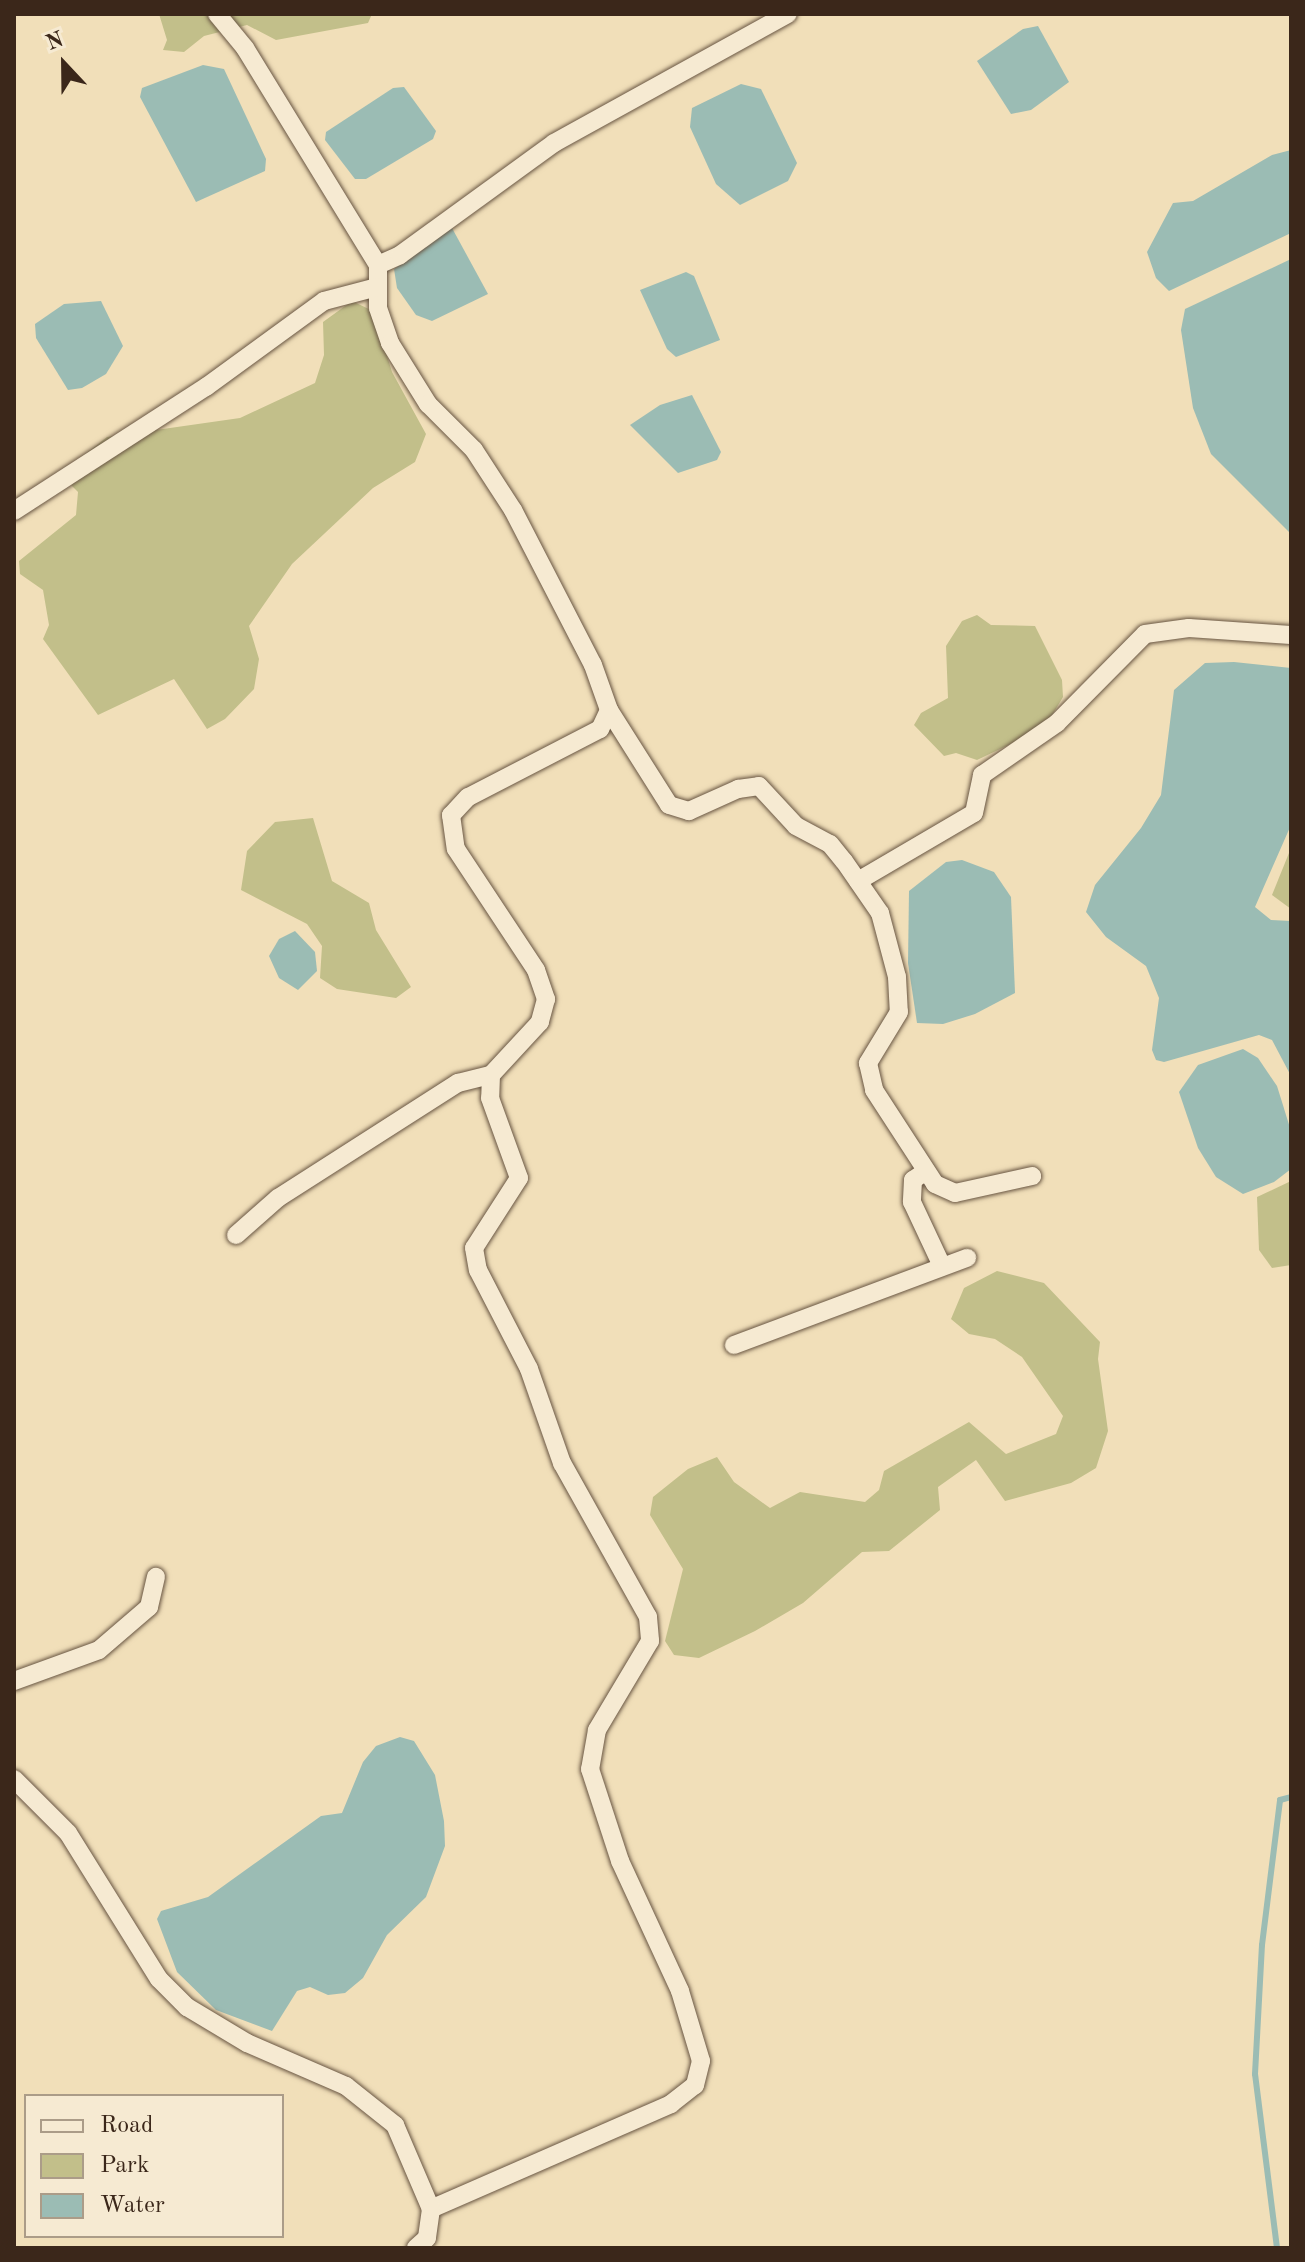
<!DOCTYPE html>
<html>
<head>
<meta charset="utf-8">
<style>
	body { margin:0 }
	#map { position:relative; width:1305px; height:2262px; overflow:hidden; background:#f1dfb9; font-family:"Old Standard TT",serif }
	div>[style] { position:absolute }
	.green>* { inset:0; background:#c2bf8a }
	.water>* { inset:0; background:#9bbcb4 }
	.stream>* { height:6px; margin:-3px; padding:0 3px; transform-origin:3px; border-radius:3px; background:#9bbcb4 }
	.roads { filter:drop-shadow(0 0 2px #685542) drop-shadow(0 0 2px #685542) }
	.minor>* { height:18px; margin:-9px; padding:0 9px; transform-origin:9px; border-radius:9px; background:#f6ead2 }
	span { translate:-50% -50%; white-space:nowrap; text-align:center; line-height:1.15; -webkit-text-stroke:8px #f6ead2; paint-order:stroke }
	.frame { position:absolute; inset:0; border:16px solid #3b271a; pointer-events:none }
	.legend { position:absolute; left:24px; top:2094px; width:260px; height:144px; box-sizing:border-box; background:#f6ead2; border:2px solid #ab9c88; margin:0; padding:10px 14px; list-style:none; font-size:24px; color:#3b271a }
	.legend li { display:flex; align-items:center; gap:16px; height:40px }
	.legend b { width:40px; border:2px solid #ab9c88 }
	.north { position:absolute; left:24px; top:24px; width:80px; height:80px; -webkit-text-stroke:6px #f6ead2; paint-order:stroke; rotate:338deg; font-size:22px; font-weight:700; line-height:32px; text-align:center; color:#3b271a }
	.north::after { content:''; display:block; margin:auto; width:28px; height:36px; background:#3b271a; clip-path:polygon(50% 0,100% 100%,50% 72%,0 100%) }
</style>
</head>
<body>
<div id="map">
	<div class="green">
		<div style="clip-path:polygon(159px 14px,372px 14px,368px 23px,276px 40px,247px 25px,204px 36px,184px 52px,163px 50px,167px 40px)"></div>
		<div style="clip-path:polygon(352px 301px,373px 311px,392px 372px,426px 434px,415px 462px,373px 488px,292px 564px,249px 626px,259px 659px,254px 689px,225px 719px,207px 729px,174px 679px,98px 715px,43px 639px,49px 625px,43px 590px,20px 574px,19px 561px,76px 515px,78px 492px,60px 474px,107px 437px,240px 418px,315px 383px,324px 355px,323px 322px)"></div>
		<div style="clip-path:polygon(977px 615px,991px 625px,1035px 626px,1062px 680px,1063px 697px,1051px 717px,1021px 739px,977px 760px,956px 753px,944px 756px,914px 725px,921px 713px,948px 698px,946px 646px,962px 621px)"></div>
		<div style="clip-path:polygon(313px 818px,332px 881px,369px 903px,376px 930px,411px 987px,396px 998px,337px 989px,320px 978px,322px 946px,307px 924px,241px 890px,247px 851px,275px 822px)"></div>
		<div style="clip-path:polygon(1291px 848px,1291px 909px,1272px 895px)"></div>
		<div style="clip-path:polygon(1291px 1181px,1291px 1265px,1272px 1268px,1259px 1250px,1257px 1197px)"></div>
		<div style="clip-path:polygon(997px 1271px,1044px 1283px,1100px 1342px,1098px 1359px,1108px 1431px,1096px 1468px,1071px 1483px,1005px 1501px,976px 1460px,938px 1487px,940px 1510px,889px 1551px,862px 1552px,803px 1603px,755px 1631px,699px 1658px,674px 1655px,665px 1641px,683px 1569px,650px 1515px,653px 1497px,688px 1469px,717px 1457px,734px 1482px,770px 1508px,800px 1492px,865px 1502px,879px 1490px,884px 1471px,969px 1422px,1006px 1454px,1056px 1434px,1063px 1416px,1022px 1357px,995px 1339px,969px 1334px,951px 1319px,964px 1288px)"></div>
	</div>
	<div class="water">
		<div style="clip-path:polygon(1038px 26px,1069px 82px,1031px 110px,1011px 114px,977px 61px,1023px 29px)"></div>
		<div style="clip-path:polygon(203px 65px,224px 69px,266px 159px,265px 171px,196px 202px,140px 97px,142px 88px)"></div>
		<div style="clip-path:polygon(741px 84px,761px 89px,797px 163px,788px 181px,740px 205px,716px 184px,690px 127px,692px 108px)"></div>
		<div style="clip-path:polygon(404px 87px,436px 131px,433px 139px,366px 179px,355px 179px,325px 140px,326px 132px,393px 88px)"></div>
		<div style="clip-path:polygon(1291px 150px,1291px 233px,1169px 291px,1156px 278px,1147px 252px,1173px 203px,1193px 201px,1272px 155px)"></div>
		<div style="clip-path:polygon(452px 228px,488px 294px,432px 321px,416px 315px,397px 288px,394px 269px)"></div>
		<div style="clip-path:polygon(1291px 259px,1291px 534px,1211px 454px,1193px 408px,1181px 330px,1185px 309px)"></div>
		<div style="clip-path:polygon(686px 272px,694px 276px,720px 340px,676px 357px,667px 349px,640px 290px)"></div>
		<div style="clip-path:polygon(101px 301px,123px 346px,106px 374px,82px 388px,68px 390px,36px 338px,35px 324px,64px 304px)"></div>
		<div style="clip-path:polygon(692px 395px,721px 452px,717px 460px,678px 473px,630px 425px,660px 405px)"></div>
		<div style="clip-path:polygon(1234px 662px,1291px 668px,1291px 825px,1255px 907px,1271px 920px,1291px 921px,1291px 1076px,1272px 1040px,1259px 1035px,1164px 1062px,1156px 1060px,1152px 1050px,1159px 998px,1146px 966px,1106px 937px,1086px 912px,1095px 885px,1141px 828px,1161px 795px,1174px 690px,1205px 663px)"></div>
		<div style="clip-path:polygon(962px 860px,994px 872px,1011px 897px,1015px 993px,975px 1014px,943px 1024px,917px 1023px,908px 963px,909px 891px,946px 862px)"></div>
		<div style="clip-path:polygon(295px 931px,315px 952px,317px 971px,298px 990px,279px 978px,269px 956px,279px 939px)"></div>
		<div style="clip-path:polygon(1243px 1049px,1258px 1058px,1277px 1086px,1291px 1131px,1291px 1169px,1274px 1182px,1243px 1194px,1216px 1177px,1198px 1148px,1179px 1092px,1198px 1065px)"></div>
		<div style="clip-path:polygon(400px 1737px,414px 1741px,435px 1775px,444px 1821px,445px 1846px,426px 1897px,387px 1935px,363px 1978px,345px 1993px,328px 1995px,310px 1987px,297px 1991px,272px 2031px,216px 2010px,177px 1972px,157px 1919px,161px 1911px,208px 1897px,321px 1816px,342px 1813px,363px 1762px,376px 1746px)"></div>
	</div>
	<div class="stream">
		<div style="left:1277px;top:2248px;width:175px;rotate:-97.2deg"></div>
		<div style="left:1255px;top:2074px;width:129px;rotate:-86.9deg"></div>
		<div style="left:1262px;top:1945px;width:146px;rotate:-82.9deg"></div>
		<div style="left:1280px;top:1800px;width:11px;rotate:-15deg"></div>
	</div>
	<div class="roads">
		<div class="minor">
			<div style="left:217px;top:14px;width:44px;rotate:50.5deg"></div>
			<div style="left:245px;top:48px;width:255px;rotate:58.5deg"></div>
			<div style="left:378px;top:265px;width:43px;rotate:90deg"></div>
			<div style="left:378px;top:308px;width:37px;rotate:71deg"></div>
			<div style="left:390px;top:343px;width:72px;rotate:58.1deg"></div>
			<div style="left:428px;top:404px;width:65px;rotate:45deg"></div>
			<div style="left:474px;top:450px;width:72px;rotate:57deg"></div>
			<div style="left:513px;top:510px;width:174px;rotate:62.7deg"></div>
			<div style="left:593px;top:665px;width:48px;rotate:70.4deg"></div>
			<div style="left:609px;top:710px;width:21px;rotate:115deg"></div>
			<div style="left:600px;top:729px;width:148px;rotate:152.7deg"></div>
			<div style="left:468px;top:797px;width:25px;rotate:133deg"></div>
			<div style="left:451px;top:815px;width:34px;rotate:82deg"></div>
			<div style="left:456px;top:849px;width:145px;rotate:56.5deg"></div>
			<div style="left:536px;top:970px;width:31px;rotate:71deg"></div>
			<div style="left:546px;top:999px;width:24px;rotate:105deg"></div>
			<div style="left:540px;top:1022px;width:72px;rotate:132.8deg"></div>
			<div style="left:491px;top:1075px;width:23px;rotate:92deg"></div>
			<div style="left:490px;top:1098px;width:85px;rotate:70.1deg"></div>
			<div style="left:519px;top:1178px;width:83px;rotate:122.7deg"></div>
			<div style="left:474px;top:1248px;width:22px;rotate:80deg"></div>
			<div style="left:478px;top:1270px;width:111px;rotate:62.7deg"></div>
			<div style="left:529px;top:1369px;width:100px;rotate:70.7deg"></div>
			<div style="left:562px;top:1463px;width:176px;rotate:60.8deg"></div>
			<div style="left:648px;top:1617px;width:24px;rotate:85deg"></div>
			<div style="left:650px;top:1641px;width:104px;rotate:120.8deg"></div>
			<div style="left:597px;top:1730px;width:40px;rotate:100deg"></div>
			<div style="left:590px;top:1769px;width:97px;rotate:71.9deg"></div>
			<div style="left:620px;top:1861px;width:143px;rotate:65.2deg"></div>
			<div style="left:680px;top:1991px;width:73px;rotate:73.3deg"></div>
			<div style="left:701px;top:2061px;width:25px;rotate:104deg"></div>
			<div style="left:695px;top:2085px;width:31px;rotate:142deg"></div>
			<div style="left:671px;top:2104px;width:262px;rotate:156.4deg"></div>
			<div style="left:378px;top:265px;width:24px;rotate:-24deg"></div>
			<div style="left:400px;top:255px;width:190px;rotate:-36deg"></div>
			<div style="left:554px;top:143px;width:267px;rotate:-28.9deg"></div>
			<div style="left:14px;top:511px;width:229px;rotate:-32.9deg"></div>
			<div style="left:206px;top:387px;width:146px;rotate:-36.1deg"></div>
			<div style="left:324px;top:301px;width:55px;rotate:-14.8deg"></div>
			<div style="left:609px;top:710px;width:112px;rotate:57.7deg"></div>
			<div style="left:669px;top:805px;width:21px;rotate:17deg"></div>
			<div style="left:689px;top:811px;width:54px;rotate:-24.2deg"></div>
			<div style="left:738px;top:789px;width:21px;rotate:-8deg"></div>
			<div style="left:759px;top:786px;width:54px;rotate:47.2deg"></div>
			<div style="left:796px;top:826px;width:38px;rotate:28deg"></div>
			<div style="left:830px;top:844px;width:22px;rotate:51deg"></div>
			<div style="left:844px;top:861px;width:63px;rotate:55.3deg"></div>
			<div style="left:880px;top:913px;width:66px;rotate:75.1deg"></div>
			<div style="left:897px;top:977px;width:35px;rotate:87deg"></div>
			<div style="left:899px;top:1012px;width:60px;rotate:121.3deg"></div>
			<div style="left:868px;top:1063px;width:28px;rotate:77deg"></div>
			<div style="left:874px;top:1090px;width:112px;rotate:57deg"></div>
			<div style="left:935px;top:1184px;width:22px;rotate:24deg"></div>
			<div style="left:955px;top:1193px;width:79px;rotate:-12.4deg"></div>
			<div style="left:858px;top:881px;width:134px;rotate:-30.4deg"></div>
			<div style="left:974px;top:813px;width:39px;rotate:-78deg"></div>
			<div style="left:982px;top:775px;width:91px;rotate:-34.7deg"></div>
			<div style="left:1057px;top:723px;width:125px;rotate:-45.3deg"></div>
			<div style="left:1145px;top:634px;width:44px;rotate:-7.8deg"></div>
			<div style="left:1189px;top:628px;width:102px;rotate:3.9deg"></div>
			<div style="left:926px;top:1171px;width:16px;rotate:145deg"></div>
			<div style="left:913px;top:1180px;width:22px;rotate:93deg"></div>
			<div style="left:912px;top:1202px;width:71px;rotate:64.9deg"></div>
			<div style="left:236px;top:1235px;width:56px;rotate:-41.4deg"></div>
			<div style="left:278px;top:1198px;width:214px;rotate:-32.6deg"></div>
			<div style="left:458px;top:1083px;width:34px;rotate:-14deg"></div>
			<div style="left:734px;top:1345px;width:249px;rotate:-20.5deg"></div>
			<div style="left:14px;top:1681px;width:90px;rotate:-20deg"></div>
			<div style="left:99px;top:1650px;width:66px;rotate:-40.7deg"></div>
			<div style="left:149px;top:1607px;width:31px;rotate:-77deg"></div>
			<div style="left:14px;top:1779px;width:76px;rotate:45deg"></div>
			<div style="left:68px;top:1833px;width:172px;rotate:58.1deg"></div>
			<div style="left:159px;top:1979px;width:40px;rotate:45deg"></div>
			<div style="left:187px;top:2007px;width:70px;rotate:31deg"></div>
			<div style="left:247px;top:2043px;width:108px;rotate:23.5deg"></div>
			<div style="left:346px;top:2086px;width:63px;rotate:38.5deg"></div>
			<div style="left:395px;top:2125px;width:91px;rotate:66.8deg"></div>
			<div style="left:431px;top:2209px;width:29px;rotate:98deg"></div>
			<div style="left:427px;top:2238px;width:15px;rotate:138deg"></div>
		</div>
	</div>
	<div class="frame"></div>
	<ul class="legend">
	<li><b style="height:10px;background:#f6ead2"></b>Road</li>
	<li><b style="height:22px;background:#c2bf8a"></b>Park</li>
	<li><b style="height:22px;background:#9bbcb4"></b>Water</li>
	</ul>
	<div class="north">N</div>
</div>
</body>
</html>
